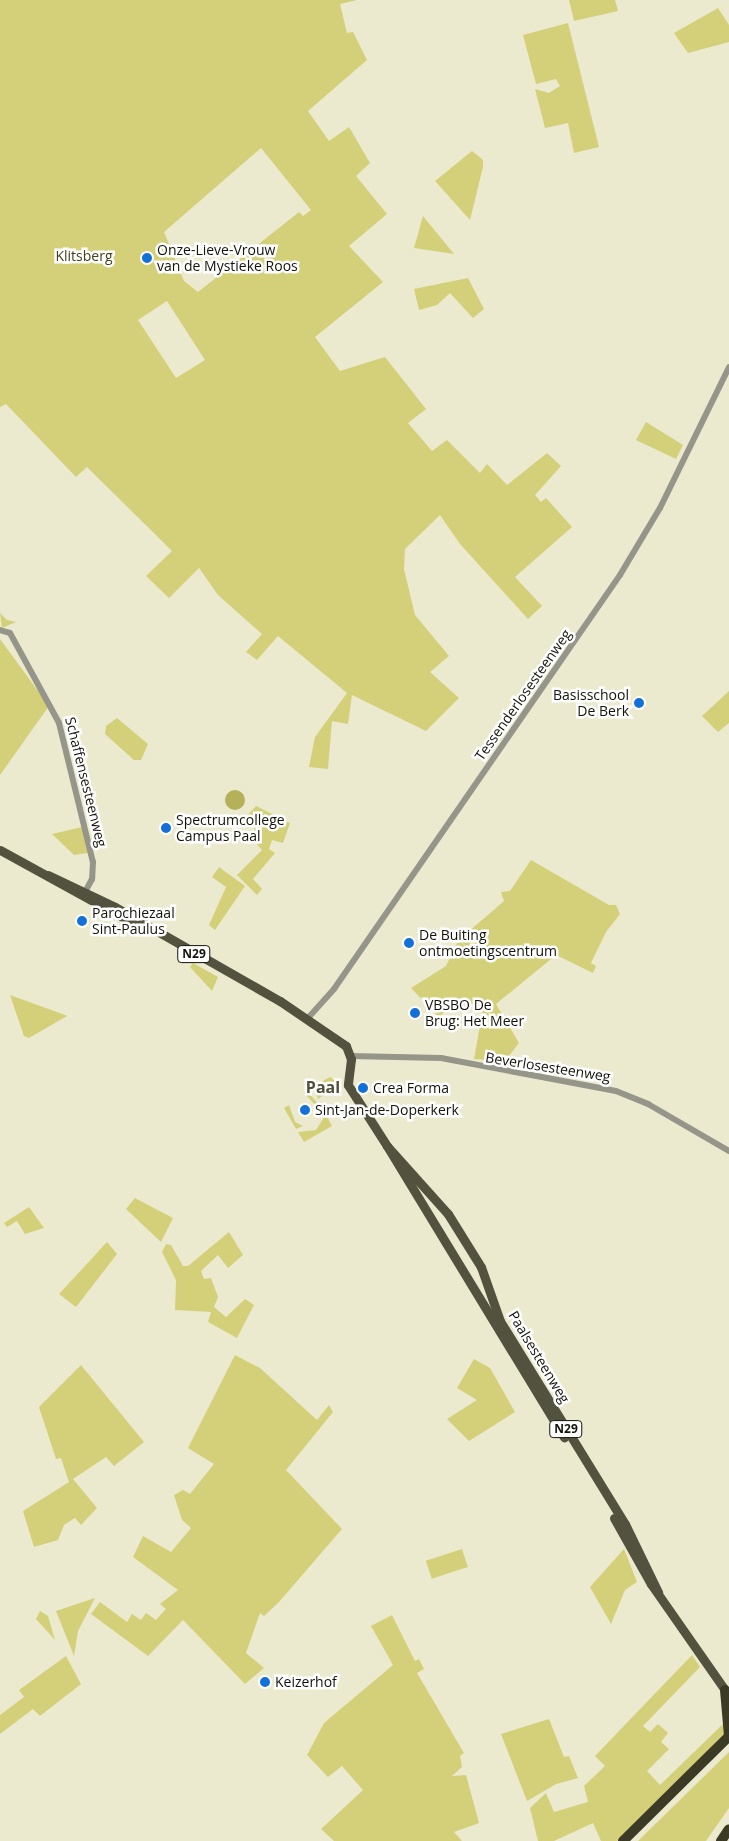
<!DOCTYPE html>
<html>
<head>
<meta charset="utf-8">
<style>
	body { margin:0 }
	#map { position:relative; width:729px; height:1841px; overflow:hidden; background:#ebeacf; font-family:"Open Sans",sans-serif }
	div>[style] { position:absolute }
	.green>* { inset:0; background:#d4d079; transform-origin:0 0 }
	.water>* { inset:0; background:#b5b15a }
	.round { border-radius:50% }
	.minor>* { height:6px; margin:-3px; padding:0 3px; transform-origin:3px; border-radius:3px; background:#95958a }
	.major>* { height:9px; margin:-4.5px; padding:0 4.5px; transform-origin:4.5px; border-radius:4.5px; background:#52523e }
	.highway>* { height:10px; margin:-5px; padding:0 5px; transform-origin:5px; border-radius:5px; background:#3b3a24 }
	.dots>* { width:14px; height:14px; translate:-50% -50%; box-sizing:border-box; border:2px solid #fff; border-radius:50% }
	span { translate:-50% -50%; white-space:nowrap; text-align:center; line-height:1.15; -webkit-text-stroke:5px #fff; paint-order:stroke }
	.shield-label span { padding:1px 4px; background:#fff; border:1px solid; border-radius:4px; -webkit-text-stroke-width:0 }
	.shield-label { font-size:12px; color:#13130a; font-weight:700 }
	.poi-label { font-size:14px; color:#13130a }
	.left { translate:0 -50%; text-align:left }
	.right { translate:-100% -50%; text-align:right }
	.park-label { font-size:14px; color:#44421c }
	.street-label { font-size:14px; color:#13130a }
	.quarter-label { font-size:16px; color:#504f38; font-weight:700 }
</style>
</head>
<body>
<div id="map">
	<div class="green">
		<div style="clip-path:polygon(evenodd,0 0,357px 0,340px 4px,347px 33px,353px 32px,367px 60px,308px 111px,329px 141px,349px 127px,370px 163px,356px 176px,387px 214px,349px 246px,383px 282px,315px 337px,340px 371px,385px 357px,426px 409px,408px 423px,432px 451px,447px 440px,480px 473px,487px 464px,507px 485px,547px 453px,561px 466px,535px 495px,541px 502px,546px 498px,572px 527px,515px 577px,542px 606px,528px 619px,460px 544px,440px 515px,405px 549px,404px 569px,415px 615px,449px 656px,430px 672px,459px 698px,426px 731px,352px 695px,348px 724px,332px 721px,328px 769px,309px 767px,315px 737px,347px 693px,278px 636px,257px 660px,246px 652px,262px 634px,218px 595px,199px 568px,169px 598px,146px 576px,172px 551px,87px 467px,76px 477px,6px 404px,0 407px,0 0,261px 148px,311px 210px,303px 216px,299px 212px,198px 292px,184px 281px,164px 232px,261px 148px,0 0,167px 301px,205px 360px,176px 378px,138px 320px,167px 301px)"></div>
		<div style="clip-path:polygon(569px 0,615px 0,618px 11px,574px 21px)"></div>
		<div style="clip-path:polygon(718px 8px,729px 25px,729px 42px,688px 53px,674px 33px)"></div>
		<div style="clip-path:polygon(568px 23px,599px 147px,574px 153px,568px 123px,545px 128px,535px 89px,549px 93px,560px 86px,556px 79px,536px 84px,523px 35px)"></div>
		<div style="clip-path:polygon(472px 151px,483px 160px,483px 167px,470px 220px,435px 181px)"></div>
		<div style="clip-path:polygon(423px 216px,454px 254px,414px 248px)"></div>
		<div style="clip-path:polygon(468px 278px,484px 309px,473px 318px,450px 293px,437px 305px,419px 310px,414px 289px)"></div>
		<div style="clip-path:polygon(646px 422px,683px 445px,676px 459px,636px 440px)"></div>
		<div style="clip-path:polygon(0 613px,7px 620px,16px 622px,2px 628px)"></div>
		<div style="clip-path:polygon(0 639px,49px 706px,0 775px)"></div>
		<div style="clip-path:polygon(729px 691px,729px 723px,718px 732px,702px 716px)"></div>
		<div style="clip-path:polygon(117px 718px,148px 744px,141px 760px,134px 760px,105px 734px,106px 726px)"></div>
		<div style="clip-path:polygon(256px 806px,290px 823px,283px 843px,272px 840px,269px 849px,275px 853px,253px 879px,262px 889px,257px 895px,237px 875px,262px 850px,253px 840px,255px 824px,245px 818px)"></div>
		<div style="clip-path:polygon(82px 827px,88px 853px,74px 855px,52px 834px)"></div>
		<div style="clip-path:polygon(531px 860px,609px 905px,616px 905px,620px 914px,606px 932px,591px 963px,596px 966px,593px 973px,556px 955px,496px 1004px,519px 1043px,505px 1061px,474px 1059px,483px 1009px,460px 998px,439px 1017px,411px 988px,446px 966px,459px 939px,470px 952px,460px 939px,504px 901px,501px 892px,510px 891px)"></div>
		<div style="clip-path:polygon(219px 867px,245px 886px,215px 930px,209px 925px,226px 887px,212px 877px)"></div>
		<div style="clip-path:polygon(193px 963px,218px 977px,212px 991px,190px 967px)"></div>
		<div style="clip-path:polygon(10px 995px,65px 1015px,67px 1016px,29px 1038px,24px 1036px)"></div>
		<div style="clip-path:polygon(330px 1077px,339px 1084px,318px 1099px,314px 1086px)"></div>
		<div style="clip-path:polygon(306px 1089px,325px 1113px,318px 1116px,318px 1108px,304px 1093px)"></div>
		<div style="clip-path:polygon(289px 1105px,295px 1122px,303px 1126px,296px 1129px,284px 1108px)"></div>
		<div style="clip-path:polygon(326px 1114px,332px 1126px,304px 1142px,298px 1132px,316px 1130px)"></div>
		<div style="clip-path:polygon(135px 1198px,173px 1218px,161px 1242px,126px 1209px)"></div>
		<div style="clip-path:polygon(29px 1207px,44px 1228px,25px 1234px,17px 1221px,7px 1227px,4px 1223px)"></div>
		<div style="clip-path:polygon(229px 1232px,243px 1255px,228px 1268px,218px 1255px,201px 1271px,204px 1279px,211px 1278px,218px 1297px,214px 1307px,226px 1317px,245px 1299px,254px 1305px,237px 1338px,208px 1322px,211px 1312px,175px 1310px,176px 1280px,162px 1252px,166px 1244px,171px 1245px,183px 1266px,188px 1266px)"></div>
		<div style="clip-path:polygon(107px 1242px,117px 1254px,76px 1307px,59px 1294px)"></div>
		<div style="clip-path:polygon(235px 1355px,260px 1368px,317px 1420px,329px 1405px,333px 1412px,286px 1470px,342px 1529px,279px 1602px,264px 1616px,260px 1613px,246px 1653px,264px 1668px,245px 1684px,183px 1620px,148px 1656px,91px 1614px,100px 1602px,127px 1622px,132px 1614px,141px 1620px,146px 1613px,156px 1620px,166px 1609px,160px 1604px,178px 1590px,133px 1557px,143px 1536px,171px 1552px,191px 1528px,182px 1520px,174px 1495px,183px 1490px,190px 1494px,214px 1464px,188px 1448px)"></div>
		<div style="clip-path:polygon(474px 1359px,490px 1368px,515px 1412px,469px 1441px,447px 1419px,477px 1400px,457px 1388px)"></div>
		<div style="clip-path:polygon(81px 1365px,144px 1442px,114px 1466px,106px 1457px,73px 1479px,97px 1508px,81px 1525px,75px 1518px,64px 1525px,58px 1540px,34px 1547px,23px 1511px,69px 1482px,61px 1458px,56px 1459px,39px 1407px)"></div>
		<div style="left:462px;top:1549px;width:19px;height:38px;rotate:72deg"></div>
		<div style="clip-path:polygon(624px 1549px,637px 1582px,625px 1590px,611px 1624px,590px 1587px)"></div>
		<div style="clip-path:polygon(95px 1598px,78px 1631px,74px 1656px,56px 1611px)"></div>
		<div style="clip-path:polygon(40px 1611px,48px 1616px,55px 1640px,36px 1619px)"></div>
		<div style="clip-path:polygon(392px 1615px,415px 1661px,419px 1659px,424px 1669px,417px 1673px,464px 1753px,460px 1756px,462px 1767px,452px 1776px,466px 1775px,479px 1823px,454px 1832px,462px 1841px,334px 1841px,321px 1829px,363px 1790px,342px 1766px,328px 1777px,307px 1755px,324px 1723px,393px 1665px,371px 1626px)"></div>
		<div style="clip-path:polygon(692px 1655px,700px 1667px,643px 1726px,650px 1732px,658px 1724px,668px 1733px,661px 1742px,669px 1749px,647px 1771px,660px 1785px,723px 1724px,725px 1733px,617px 1841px,601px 1841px,593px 1823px,554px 1841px,538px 1841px,530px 1808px,546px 1793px,554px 1812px,588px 1802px,584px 1786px,605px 1766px,595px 1756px)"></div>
		<div style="clip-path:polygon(66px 1656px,81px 1684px,40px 1716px,33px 1709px,0 1734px,0 1715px,24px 1697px,19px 1690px)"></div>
		<div style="clip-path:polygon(549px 1719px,564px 1757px,569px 1756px,578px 1778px,556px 1784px,527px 1801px,501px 1734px)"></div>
		<div style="clip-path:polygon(729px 1752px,729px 1808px,706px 1841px,638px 1841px)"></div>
	</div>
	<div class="water">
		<div class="round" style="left:225px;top:790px;width:20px;height:20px"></div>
	</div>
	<div class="minor">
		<div style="left:0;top:630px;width:10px;rotate:17deg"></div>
		<div style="left:10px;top:633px;width:102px;rotate:61.4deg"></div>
		<div style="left:59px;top:723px;width:143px;rotate:76.3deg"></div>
		<div style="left:93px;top:862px;width:17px;rotate:93deg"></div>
		<div style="left:92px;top:879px;width:19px;rotate:118deg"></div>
		<div style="left:308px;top:1018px;width:39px;rotate:-48deg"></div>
		<div style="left:334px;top:989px;width:503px;rotate:-55.36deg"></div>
		<div style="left:620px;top:575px;width:78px;rotate:-59.2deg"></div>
		<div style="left:660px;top:508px;width:157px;rotate:-63.9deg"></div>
		<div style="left:350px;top:1056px;width:91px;rotate:1.3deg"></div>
		<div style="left:441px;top:1058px;width:178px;rotate:10.7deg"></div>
		<div style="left:616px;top:1091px;width:35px;rotate:22deg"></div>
		<div style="left:648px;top:1104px;width:94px;rotate:30.1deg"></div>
	</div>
	<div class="major">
		<div style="left:0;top:850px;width:147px;rotate:28.8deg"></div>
		<div style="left:48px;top:875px;width:74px;rotate:25.5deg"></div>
		<div style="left:115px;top:907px;width:190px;rotate:29.7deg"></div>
		<div style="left:280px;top:1001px;width:80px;rotate:34.3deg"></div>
		<div style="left:346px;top:1046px;width:14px;rotate:69deg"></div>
		<div style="left:351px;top:1059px;width:26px;rotate:97deg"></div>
		<div style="left:348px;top:1085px;width:72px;rotate:57.4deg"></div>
		<div style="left:387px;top:1146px;width:91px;rotate:48.1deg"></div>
		<div style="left:448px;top:1214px;width:62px;rotate:58.1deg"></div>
		<div style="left:481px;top:1267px;width:57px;rotate:70.6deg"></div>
		<div style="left:500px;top:1321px;width:238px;rotate:58.4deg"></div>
		<div style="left:625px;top:1524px;width:76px;rotate:64.1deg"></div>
		<div style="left:387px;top:1146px;width:341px;rotate:58.7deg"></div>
		<div style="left:614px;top:1518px;width:76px;rotate:60.7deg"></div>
		<div style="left:651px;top:1584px;width:136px;rotate:55.1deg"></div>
	</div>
	<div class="highway">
		<div style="left:725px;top:1690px;width:46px;rotate:85deg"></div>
		<div style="left:623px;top:1841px;width:149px;rotate:-44.7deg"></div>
		<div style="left:721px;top:1841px;width:14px;rotate:-56deg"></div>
	</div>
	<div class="dots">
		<div style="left:147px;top:258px;background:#1370d9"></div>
		<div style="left:639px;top:703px;background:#1370d9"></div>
		<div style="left:166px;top:828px;background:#1370d9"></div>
		<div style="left:82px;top:921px;background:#1370d9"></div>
		<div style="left:409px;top:943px;background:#1370d9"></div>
		<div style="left:415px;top:1013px;background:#1370d9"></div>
		<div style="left:363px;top:1088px;background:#1370d9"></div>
		<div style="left:305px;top:1110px;background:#1370d9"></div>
		<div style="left:265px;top:1682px;background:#1370d9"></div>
	</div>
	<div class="shield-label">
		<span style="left:194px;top:954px">N29</span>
		<span style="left:566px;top:1429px">N29</span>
	</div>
	<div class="poi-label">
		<span class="left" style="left:157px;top:258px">Onze-Lieve-Vrouw<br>van de Mystieke Roos</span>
		<span class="right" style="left:629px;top:703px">Basisschool<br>De Berk</span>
		<span class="left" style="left:176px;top:828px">Spectrumcollege<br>Campus Paal</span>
		<span class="left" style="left:92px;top:921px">Parochiezaal<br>Sint-Paulus</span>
		<span class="left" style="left:419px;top:943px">De Buiting<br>ontmoetingscentrum</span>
		<span class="left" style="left:425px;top:1013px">VBSBO De<br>Brug: Het Meer</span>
		<span class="left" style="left:373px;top:1088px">Crea Forma</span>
		<span class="left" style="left:315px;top:1110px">Sint-Jan-de-Doperkerk</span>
		<span class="left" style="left:275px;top:1682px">Keizerhof</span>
	</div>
	<div class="park-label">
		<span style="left:84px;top:256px">Klitsberg</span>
	</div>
	<div class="street-label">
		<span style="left:523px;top:695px;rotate:-55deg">Tessenderlosesteenweg</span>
		<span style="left:86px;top:782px;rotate:76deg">Schaffensesteenweg</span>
		<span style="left:548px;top:1067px;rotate:9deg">Beverlosesteenweg</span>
		<span style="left:539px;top:1357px;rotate:59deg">Paalsesteenweg</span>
	</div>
	<div class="quarter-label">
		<span style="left:323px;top:1087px">Paal</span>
	</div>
</div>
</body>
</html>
